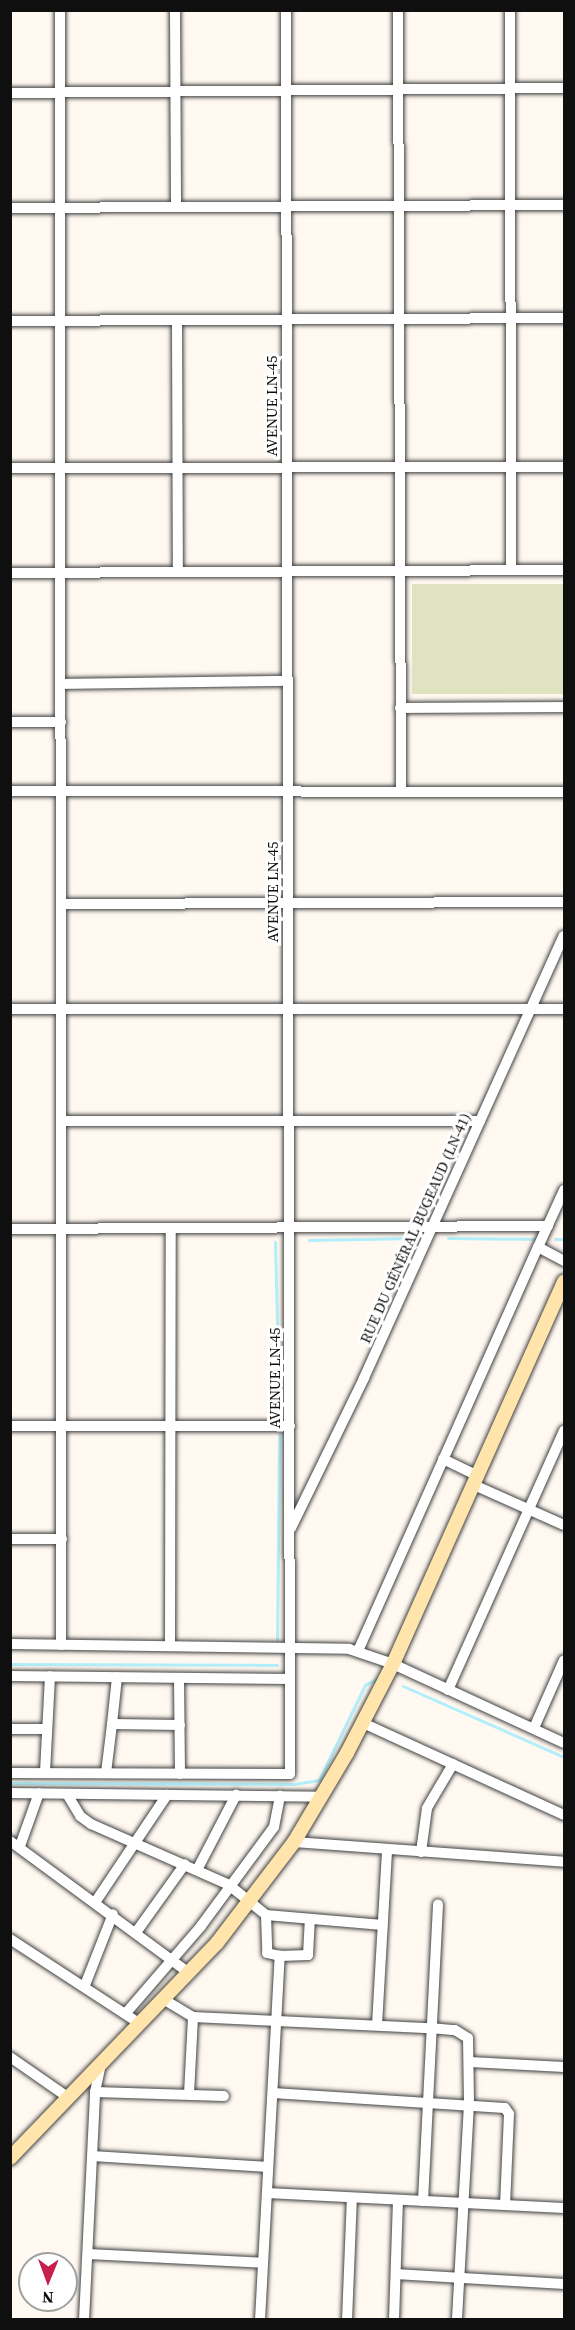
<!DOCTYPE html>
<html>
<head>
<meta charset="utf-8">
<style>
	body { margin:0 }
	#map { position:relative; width:575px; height:2330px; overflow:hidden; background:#fff9f1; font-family:"Source Serif 4",serif }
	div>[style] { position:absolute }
	.cemetery>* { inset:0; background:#dfe3bf; transform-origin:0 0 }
	.stream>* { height:3px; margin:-1.5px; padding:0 1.5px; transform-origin:1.5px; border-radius:1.5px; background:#b2effa }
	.roads { filter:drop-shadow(0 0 2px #424242) drop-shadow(0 0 2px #424242) }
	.street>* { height:10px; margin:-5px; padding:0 5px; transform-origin:5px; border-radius:5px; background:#fff }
	.secondary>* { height:14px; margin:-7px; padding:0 7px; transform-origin:7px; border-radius:7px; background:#ffe4ac }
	span { translate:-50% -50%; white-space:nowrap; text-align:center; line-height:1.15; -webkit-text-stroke:6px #fff; paint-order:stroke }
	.street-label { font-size:15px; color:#0f0f0f }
	.frame { position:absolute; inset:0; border:12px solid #0f0f0f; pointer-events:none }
	.north { position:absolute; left:18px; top:2252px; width:60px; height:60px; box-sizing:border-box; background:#fff; border:2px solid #9f9f9f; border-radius:50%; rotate:181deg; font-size:16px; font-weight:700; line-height:24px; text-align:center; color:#0f0f0f }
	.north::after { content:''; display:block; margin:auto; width:21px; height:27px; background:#c81e4b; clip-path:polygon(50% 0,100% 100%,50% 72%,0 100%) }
</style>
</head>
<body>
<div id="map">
	<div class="cemetery">
		<div style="left:564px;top:584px;width:110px;height:152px;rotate:90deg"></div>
	</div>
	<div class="stream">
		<div style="left:448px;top:1238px;width:92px;rotate:0.6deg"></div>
		<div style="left:555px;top:1239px;width:9px"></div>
		<div style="left:309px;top:1240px;width:105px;rotate:-1.1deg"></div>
		<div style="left:275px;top:1242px;width:164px;rotate:88.6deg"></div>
		<div style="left:277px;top:1640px;width:206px;rotate:-89.4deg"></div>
		<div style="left:10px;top:1664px;width:267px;rotate:0.2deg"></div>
		<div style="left:403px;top:1686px;width:176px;rotate:23.8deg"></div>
		<div style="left:10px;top:1783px;width:284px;rotate:0.2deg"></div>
		<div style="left:294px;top:1784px;width:25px;rotate:-9deg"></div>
		<div style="left:319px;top:1780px;width:106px;rotate:-64.2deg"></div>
		<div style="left:365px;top:1685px;width:18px;rotate:-29deg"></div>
	</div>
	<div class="roads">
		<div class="street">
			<div style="left:60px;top:10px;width:1635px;rotate:89.96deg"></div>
			<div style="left:175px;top:10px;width:197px;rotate:89.7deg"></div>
			<div style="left:398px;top:10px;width:781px;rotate:89.78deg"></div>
			<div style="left:510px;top:10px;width:560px;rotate:89.9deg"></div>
			<div style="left:10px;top:93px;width:554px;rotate:-0.52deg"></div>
			<div style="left:10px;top:208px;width:554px;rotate:-0.31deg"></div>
			<div style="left:10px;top:321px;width:554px;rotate:-0.31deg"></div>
			<div style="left:177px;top:322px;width:250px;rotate:89.8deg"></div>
			<div style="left:10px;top:468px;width:554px;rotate:-0.1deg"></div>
			<div style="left:10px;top:573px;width:554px;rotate:-0.31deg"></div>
			<div style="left:61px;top:684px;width:227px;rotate:-0.8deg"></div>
			<div style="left:400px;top:708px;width:164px;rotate:-0.3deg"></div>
			<div style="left:10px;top:722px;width:51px"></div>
			<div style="left:10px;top:791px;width:554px;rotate:0.1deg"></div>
			<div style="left:61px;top:904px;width:503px;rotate:-0.23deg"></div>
			<div style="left:10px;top:1009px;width:554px"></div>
			<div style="left:61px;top:1121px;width:419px"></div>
			<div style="left:564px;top:1190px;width:63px;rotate:114.5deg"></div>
			<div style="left:538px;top:1247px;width:30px;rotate:28deg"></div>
			<div style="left:10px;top:1229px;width:538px;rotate:-0.32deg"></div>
			<div style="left:10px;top:1426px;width:280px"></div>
			<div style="left:443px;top:1459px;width:39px;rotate:26deg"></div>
			<div style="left:474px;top:1485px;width:98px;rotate:24deg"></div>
			<div style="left:291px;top:1528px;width:167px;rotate:-64deg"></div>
			<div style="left:364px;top:1378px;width:485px;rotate:-65.7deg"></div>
			<div style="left:10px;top:1539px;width:52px"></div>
			<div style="left:10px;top:1644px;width:339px;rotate:0.8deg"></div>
			<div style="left:349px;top:1649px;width:46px;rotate:18.8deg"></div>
			<div style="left:393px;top:1664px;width:188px;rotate:24.8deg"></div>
			<div style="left:170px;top:1646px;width:417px;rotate:-89.9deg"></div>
			<div style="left:358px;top:1651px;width:442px;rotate:-66deg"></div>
			<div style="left:10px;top:1676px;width:280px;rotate:0.6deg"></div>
			<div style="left:179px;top:1678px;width:96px;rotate:89.4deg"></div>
			<div style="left:448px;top:1690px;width:284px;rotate:-65.9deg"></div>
			<div style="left:363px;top:1723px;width:221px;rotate:24.6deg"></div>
			<div style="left:112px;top:1724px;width:47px;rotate:-83.9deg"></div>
			<div style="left:534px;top:1728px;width:74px;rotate:-66.2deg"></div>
			<div style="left:10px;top:1729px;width:37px"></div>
			<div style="left:45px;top:1772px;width:96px;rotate:-87deg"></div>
			<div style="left:10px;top:1773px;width:280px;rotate:0.2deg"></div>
			<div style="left:290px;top:1774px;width:1764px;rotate:-90.13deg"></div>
			<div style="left:106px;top:1773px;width:49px;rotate:-83deg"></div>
			<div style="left:112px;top:1724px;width:68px;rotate:0.8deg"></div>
			<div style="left:10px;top:1793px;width:312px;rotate:0.7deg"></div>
			<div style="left:67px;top:1794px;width:26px;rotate:59deg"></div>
			<div style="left:80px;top:1816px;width:14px;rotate:36deg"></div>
			<div style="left:91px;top:1824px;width:151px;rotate:23.8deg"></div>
			<div style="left:229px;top:1885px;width:48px;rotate:39deg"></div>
			<div style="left:266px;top:1915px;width:117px;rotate:4.9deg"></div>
			<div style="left:10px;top:1841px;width:222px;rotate:36.4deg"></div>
			<div style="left:294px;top:1842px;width:271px;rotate:4.2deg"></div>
			<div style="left:20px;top:1846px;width:56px;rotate:-70.3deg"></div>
			<div style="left:421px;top:1852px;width:44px;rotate:-82.2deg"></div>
			<div style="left:427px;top:1808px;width:51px;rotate:-59.4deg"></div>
			<div style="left:197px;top:1870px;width:85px;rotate:-62.5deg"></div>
			<div style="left:96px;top:1901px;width:128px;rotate:-56.2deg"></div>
			<div style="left:266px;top:1915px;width:38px;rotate:88deg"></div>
			<div style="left:267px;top:1953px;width:13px;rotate:13deg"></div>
			<div style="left:280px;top:1956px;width:28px;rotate:-2deg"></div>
			<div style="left:308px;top:1955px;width:36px;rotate:-87deg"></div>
			<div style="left:137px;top:1931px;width:82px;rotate:-54.4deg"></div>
			<div style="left:10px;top:1939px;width:154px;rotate:33.1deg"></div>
			<div style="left:85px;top:1985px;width:76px;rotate:-68.5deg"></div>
			<div style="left:163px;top:1999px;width:35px;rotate:31deg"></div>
			<div style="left:193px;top:2017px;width:237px;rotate:2.7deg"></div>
			<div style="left:430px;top:2028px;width:25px;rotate:5deg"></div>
			<div style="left:455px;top:2030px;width:15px;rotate:32deg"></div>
			<div style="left:468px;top:2038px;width:66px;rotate:89.1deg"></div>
			<div style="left:469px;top:2104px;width:216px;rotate:93.2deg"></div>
			<div style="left:126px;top:2013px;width:115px;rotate:-49.2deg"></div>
			<div style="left:201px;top:1926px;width:123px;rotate:-53.6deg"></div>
			<div style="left:274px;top:1827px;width:32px;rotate:-79deg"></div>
			<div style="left:377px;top:2025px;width:175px;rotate:-86.7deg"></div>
			<div style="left:10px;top:2057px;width:72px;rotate:34.8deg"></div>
			<div style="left:470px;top:2062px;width:94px;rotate:3deg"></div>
			<div style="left:95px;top:2092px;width:129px;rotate:1.8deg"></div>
			<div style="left:273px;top:2093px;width:232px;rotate:3.7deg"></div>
			<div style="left:505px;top:2108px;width:7px;rotate:56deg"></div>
			<div style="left:509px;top:2114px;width:91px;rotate:92.5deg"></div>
			<div style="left:189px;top:2094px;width:77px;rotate:-87deg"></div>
			<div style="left:93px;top:2156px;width:175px;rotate:3.6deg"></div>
			<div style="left:267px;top:2193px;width:297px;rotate:2.9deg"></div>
			<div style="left:423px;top:2201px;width:297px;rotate:-87.1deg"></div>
			<div style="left:88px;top:2254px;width:175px;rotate:2.9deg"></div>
			<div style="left:396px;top:2274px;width:168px;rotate:3.4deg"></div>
			<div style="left:84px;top:2320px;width:228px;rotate:-87.2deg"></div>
			<div style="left:95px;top:2092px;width:29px;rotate:-78deg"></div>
			<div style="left:260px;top:2320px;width:365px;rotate:-86.9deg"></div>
			<div style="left:347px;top:2320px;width:122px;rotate:-87.7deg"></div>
			<div style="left:394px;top:2320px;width:120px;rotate:-88.1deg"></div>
		</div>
		<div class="secondary">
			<div style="left:10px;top:2158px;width:298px;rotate:-46.1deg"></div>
			<div style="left:217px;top:1943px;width:127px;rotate:-52.7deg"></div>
			<div style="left:294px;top:1842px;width:104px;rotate:-59.2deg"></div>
			<div style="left:347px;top:1753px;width:100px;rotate:-62.7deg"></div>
			<div style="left:393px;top:1664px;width:419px;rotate:-65.9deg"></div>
		</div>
	</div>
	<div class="street-label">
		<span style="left:272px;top:406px;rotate:-90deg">AVENUE LN-45</span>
		<span style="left:273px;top:892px;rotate:-90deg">AVENUE LN-45</span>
		<span style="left:415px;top:1228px;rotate:-66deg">RUE DU GÉNÉRAL BUGEAUD (LN-41)</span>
		<span style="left:275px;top:1378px;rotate:-90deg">AVENUE LN-45</span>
	</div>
	<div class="frame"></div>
	<div class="north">N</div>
</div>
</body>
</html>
